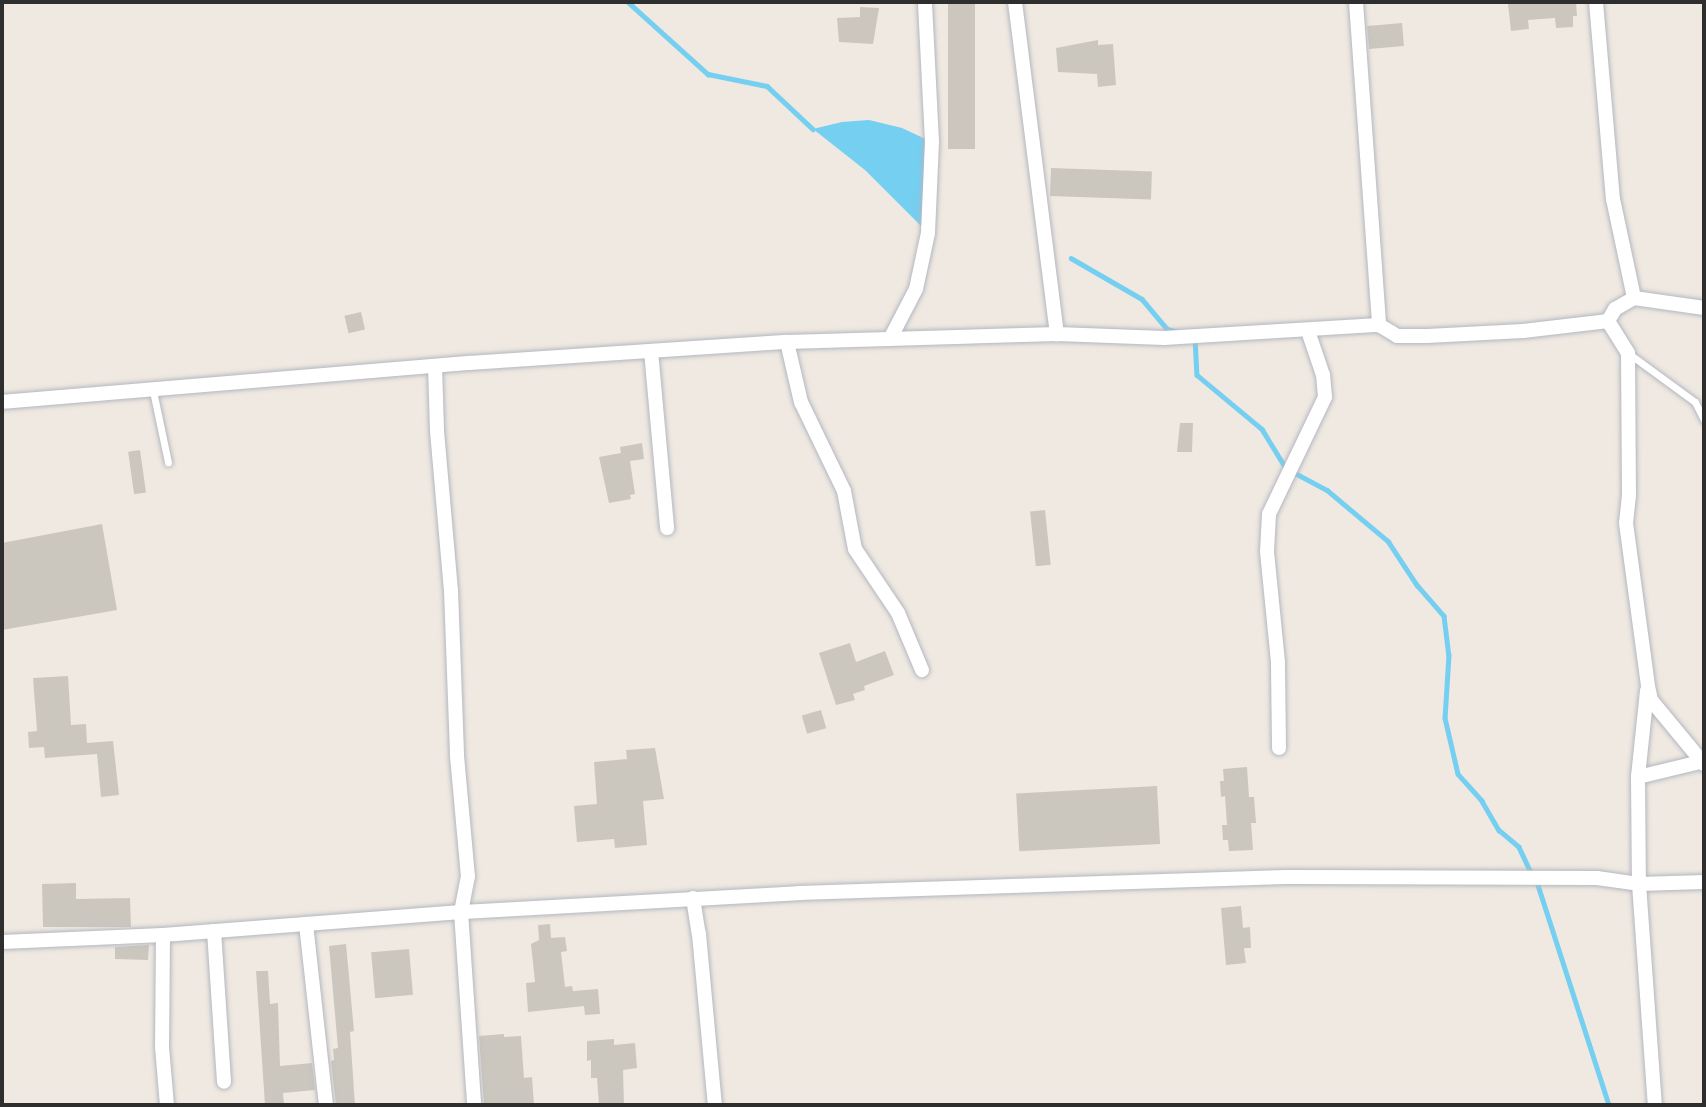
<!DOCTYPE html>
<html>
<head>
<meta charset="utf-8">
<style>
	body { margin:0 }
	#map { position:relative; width:1706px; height:1107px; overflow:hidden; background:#efe9e1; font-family:Ubuntu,sans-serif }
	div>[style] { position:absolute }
	.water>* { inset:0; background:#75cff0 }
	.stream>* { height:4.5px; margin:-2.25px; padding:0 2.25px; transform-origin:2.25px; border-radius:2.25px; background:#75cff0 }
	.building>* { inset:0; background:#cbc7bf; transform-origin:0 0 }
	.roads { filter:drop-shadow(0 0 2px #b4b7c1) drop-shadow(0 0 2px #b4b7c1) }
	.lane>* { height:7px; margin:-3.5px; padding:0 3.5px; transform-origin:3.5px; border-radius:3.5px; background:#fff }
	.street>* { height:14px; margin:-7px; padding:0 7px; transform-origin:7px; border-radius:7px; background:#fff }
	span { translate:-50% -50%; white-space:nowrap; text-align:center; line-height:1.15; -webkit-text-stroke:5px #fff; paint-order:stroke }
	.frame { position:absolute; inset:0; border:4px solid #2e2e2e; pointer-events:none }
</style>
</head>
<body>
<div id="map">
	<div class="water">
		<div style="clip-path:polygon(869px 120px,902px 128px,932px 142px,928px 233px,865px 170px,813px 129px,842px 122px)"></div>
	</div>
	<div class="stream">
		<div style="left:628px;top:2px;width:108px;rotate:42deg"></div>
		<div style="left:708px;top:74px;width:60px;rotate:11.5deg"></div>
		<div style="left:767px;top:86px;width:63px;rotate:43.1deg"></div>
		<div style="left:1071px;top:258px;width:82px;rotate:30deg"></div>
		<div style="left:1142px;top:299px;width:39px;rotate:50deg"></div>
		<div style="left:1167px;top:329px;width:11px;rotate:15deg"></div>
		<div style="left:1195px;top:338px;width:37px;rotate:87deg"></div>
		<div style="left:1197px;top:375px;width:85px;rotate:39.7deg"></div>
		<div style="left:1262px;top:429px;width:42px;rotate:58.6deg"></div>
		<div style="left:1295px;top:473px;width:36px;rotate:28deg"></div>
		<div style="left:1327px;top:490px;width:80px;rotate:39.9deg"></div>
		<div style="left:1388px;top:541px;width:53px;rotate:56.6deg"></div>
		<div style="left:1417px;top:585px;width:41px;rotate:48.9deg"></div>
		<div style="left:1444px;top:616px;width:39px;rotate:83deg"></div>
		<div style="left:1449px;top:655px;width:63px;rotate:93.6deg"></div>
		<div style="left:1445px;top:718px;width:57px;rotate:76.9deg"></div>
		<div style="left:1458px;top:774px;width:36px;rotate:48deg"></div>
		<div style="left:1482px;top:801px;width:34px;rotate:60deg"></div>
		<div style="left:1499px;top:830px;width:26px;rotate:40deg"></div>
		<div style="left:1519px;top:847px;width:31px;rotate:65deg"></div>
		<div style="left:1537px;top:882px;width:234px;rotate:72.1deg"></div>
	</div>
	<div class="building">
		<div style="left:948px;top:2px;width:27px;height:147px"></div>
		<div style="clip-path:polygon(1526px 2px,1576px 2px,1577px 16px,1573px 16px,1573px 27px,1556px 28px,1555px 18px,1528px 20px,1529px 29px,1511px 31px,1508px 4px)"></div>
		<div style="clip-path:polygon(860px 7px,879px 8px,873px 44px,839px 42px,837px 18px,860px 17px)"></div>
		<div style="left:1402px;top:23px;width:23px;height:35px;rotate:85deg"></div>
		<div style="clip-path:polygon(1098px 40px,1098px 45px,1113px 44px,1116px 85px,1098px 87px,1097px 74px,1058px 72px,1056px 48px)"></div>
		<div style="left:1051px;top:168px;width:101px;height:28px;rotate:2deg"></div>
		<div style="left:361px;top:312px;width:18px;height:17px;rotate:77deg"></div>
		<div style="clip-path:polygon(1180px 423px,1193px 423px,1192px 452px,1177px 452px)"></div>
		<div style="clip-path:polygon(642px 443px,644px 459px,630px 461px,635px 494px,630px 495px,631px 499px,609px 503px,599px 457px,621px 453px,620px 447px)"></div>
		<div style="left:140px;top:450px;width:43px;height:12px;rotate:82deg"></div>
		<div style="left:1045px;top:510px;width:55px;height:15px;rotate:84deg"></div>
		<div style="clip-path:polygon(102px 524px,117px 610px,2px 630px,2px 543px)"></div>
		<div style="clip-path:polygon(850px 643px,856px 662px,885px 651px,894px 675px,864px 686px,865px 690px,853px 694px,855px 700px,836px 705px,819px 653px)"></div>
		<div style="clip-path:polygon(68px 676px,71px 725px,86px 724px,87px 743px,113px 741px,119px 795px,101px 797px,97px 754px,45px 758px,44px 747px,29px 748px,28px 732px,37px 731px,33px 678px)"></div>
		<div style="left:821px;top:710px;width:19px;height:20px;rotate:74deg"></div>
		<div style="clip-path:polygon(655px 748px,664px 799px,643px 801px,647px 845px,615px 848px,614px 839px,577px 842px,574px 806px,597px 804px,594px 762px,627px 759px,626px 750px)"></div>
		<div style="clip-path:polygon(1247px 767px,1249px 797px,1254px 797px,1256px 823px,1251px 823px,1253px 850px,1229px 851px,1228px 840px,1223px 840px,1222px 825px,1227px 825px,1225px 796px,1221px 797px,1220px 781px,1224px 781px,1223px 769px)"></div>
		<div style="left:1157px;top:786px;width:58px;height:141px;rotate:87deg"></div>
		<div style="clip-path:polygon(76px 883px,76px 899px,130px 898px,131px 927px,43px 927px,42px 884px)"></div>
		<div style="clip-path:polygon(1241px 906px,1243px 928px,1250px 927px,1251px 948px,1244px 948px,1246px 963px,1226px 965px,1221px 908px)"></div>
		<div style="clip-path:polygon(550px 924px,551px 938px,565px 937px,567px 951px,561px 952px,565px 987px,572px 986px,573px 991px,598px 989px,600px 1014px,585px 1015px,584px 1006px,528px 1012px,526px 983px,535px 982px,531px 944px,539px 940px,538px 925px)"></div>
		<div style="clip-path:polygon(346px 944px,354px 1031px,350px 1032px,355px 1105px,336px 1105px,331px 1061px,334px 1060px,333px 1049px,338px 1048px,329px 946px)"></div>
		<div style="clip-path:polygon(149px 945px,148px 960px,115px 959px,115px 947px)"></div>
		<div style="left:409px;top:949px;width:46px;height:38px;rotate:85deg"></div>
		<div style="clip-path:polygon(256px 971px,268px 971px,270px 1004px,278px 1003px,280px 1066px,312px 1063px,315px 1090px,283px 1093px,284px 1105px,265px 1105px)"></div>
		<div style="clip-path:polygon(504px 1034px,504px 1037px,521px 1036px,524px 1078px,532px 1077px,534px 1105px,484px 1105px,479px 1036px)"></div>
		<div style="clip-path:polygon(614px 1039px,614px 1045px,635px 1043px,637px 1068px,623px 1070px,624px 1105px,599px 1105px,597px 1078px,591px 1078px,591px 1060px,587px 1061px,587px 1041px)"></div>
	</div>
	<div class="roads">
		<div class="lane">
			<div style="left:1628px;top:353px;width:83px;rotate:36.2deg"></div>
			<div style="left:1695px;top:402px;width:20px;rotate:63deg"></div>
			<div style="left:153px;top:391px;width:73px;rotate:78.1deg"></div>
		</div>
		<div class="street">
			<div style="left:1015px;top:2px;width:335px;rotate:82.8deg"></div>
			<div style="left:1356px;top:2px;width:324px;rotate:85.9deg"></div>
			<div style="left:1596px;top:2px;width:198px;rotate:85.1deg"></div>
			<div style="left:1613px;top:199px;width:101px;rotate:78deg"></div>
			<div style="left:1608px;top:321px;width:38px;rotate:58deg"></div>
			<div style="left:1628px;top:353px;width:142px;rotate:89.6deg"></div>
			<div style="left:1629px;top:495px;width:28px;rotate:96deg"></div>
			<div style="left:1626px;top:523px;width:164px;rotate:82.3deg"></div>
			<div style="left:1648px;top:686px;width:14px;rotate:78deg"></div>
			<div style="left:1651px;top:700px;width:83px;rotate:50.4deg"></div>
			<div style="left:1608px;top:321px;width:14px;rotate:-60deg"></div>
			<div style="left:1615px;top:309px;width:22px;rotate:-30deg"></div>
			<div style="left:1634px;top:298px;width:71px;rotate:8.1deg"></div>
			<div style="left:890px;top:339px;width:56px;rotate:-62.5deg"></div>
			<div style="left:916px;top:289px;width:57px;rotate:-77.9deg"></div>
			<div style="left:928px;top:233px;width:91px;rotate:-87.5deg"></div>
			<div style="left:932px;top:142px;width:140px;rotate:-92.9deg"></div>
			<div style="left:787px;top:342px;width:62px;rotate:76.9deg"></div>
			<div style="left:801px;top:402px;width:99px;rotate:64.2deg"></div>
			<div style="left:844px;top:491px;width:59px;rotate:79.3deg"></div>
			<div style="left:855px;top:549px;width:77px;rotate:56.1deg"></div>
			<div style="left:898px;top:613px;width:62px;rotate:67.2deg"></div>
			<div style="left:651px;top:351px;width:178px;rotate:84.8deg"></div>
			<div style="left:435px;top:366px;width:65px;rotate:88.2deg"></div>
			<div style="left:437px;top:431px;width:160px;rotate:85deg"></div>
			<div style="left:451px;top:590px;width:166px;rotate:87.9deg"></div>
			<div style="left:457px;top:756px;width:121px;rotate:84.8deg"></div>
			<div style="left:468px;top:876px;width:37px;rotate:101deg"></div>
			<div style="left:461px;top:912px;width:193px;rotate:86.1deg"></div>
			<div style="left:2px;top:402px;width:469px;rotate:-4.8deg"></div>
			<div style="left:469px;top:363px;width:319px;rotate:-3.8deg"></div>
			<div style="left:787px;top:342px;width:270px;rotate:-1.7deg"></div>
			<div style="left:1057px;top:334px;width:107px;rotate:2.1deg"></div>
			<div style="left:1164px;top:338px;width:215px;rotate:-3.5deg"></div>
			<div style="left:1379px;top:325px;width:21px;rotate:31deg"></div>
			<div style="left:1397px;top:336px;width:30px"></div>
			<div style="left:1427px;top:336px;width:96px;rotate:-3deg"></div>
			<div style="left:1523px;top:331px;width:86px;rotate:-6.7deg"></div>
			<div style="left:1647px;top:691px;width:86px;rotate:96deg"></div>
			<div style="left:1638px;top:777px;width:107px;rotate:89.5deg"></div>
			<div style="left:1639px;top:884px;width:222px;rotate:85.9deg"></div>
			<div style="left:1279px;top:748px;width:86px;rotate:-90.7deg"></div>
			<div style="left:1278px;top:662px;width:111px;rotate:-95.7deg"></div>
			<div style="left:1267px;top:552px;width:38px;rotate:-87deg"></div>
			<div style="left:1269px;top:514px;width:130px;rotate:-64.4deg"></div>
			<div style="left:1325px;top:397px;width:22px;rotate:-95deg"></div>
			<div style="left:1323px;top:375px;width:46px;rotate:-108.8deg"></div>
			<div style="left:1638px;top:777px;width:64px;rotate:-13.6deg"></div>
			<div style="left:693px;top:898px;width:36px;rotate:81deg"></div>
			<div style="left:699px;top:934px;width:172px;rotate:84.7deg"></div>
			<div style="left:306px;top:924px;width:182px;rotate:83.7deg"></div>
			<div style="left:214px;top:931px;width:151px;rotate:86.2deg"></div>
			<div style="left:163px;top:935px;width:112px;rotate:90.5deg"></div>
			<div style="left:162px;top:1047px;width:58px;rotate:85.1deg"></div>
			<div style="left:2px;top:942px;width:161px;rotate:-2.5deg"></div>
			<div style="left:163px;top:935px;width:299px;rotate:-4.4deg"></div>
			<div style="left:461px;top:912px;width:339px;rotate:-3.2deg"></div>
			<div style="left:799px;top:893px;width:486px;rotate:-1.9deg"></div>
			<div style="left:1285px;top:877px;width:312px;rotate:0.2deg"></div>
			<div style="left:1597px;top:878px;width:42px;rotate:8.1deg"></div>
			<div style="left:1639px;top:884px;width:65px;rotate:-1.8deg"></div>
		</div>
	</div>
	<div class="frame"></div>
</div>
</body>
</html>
